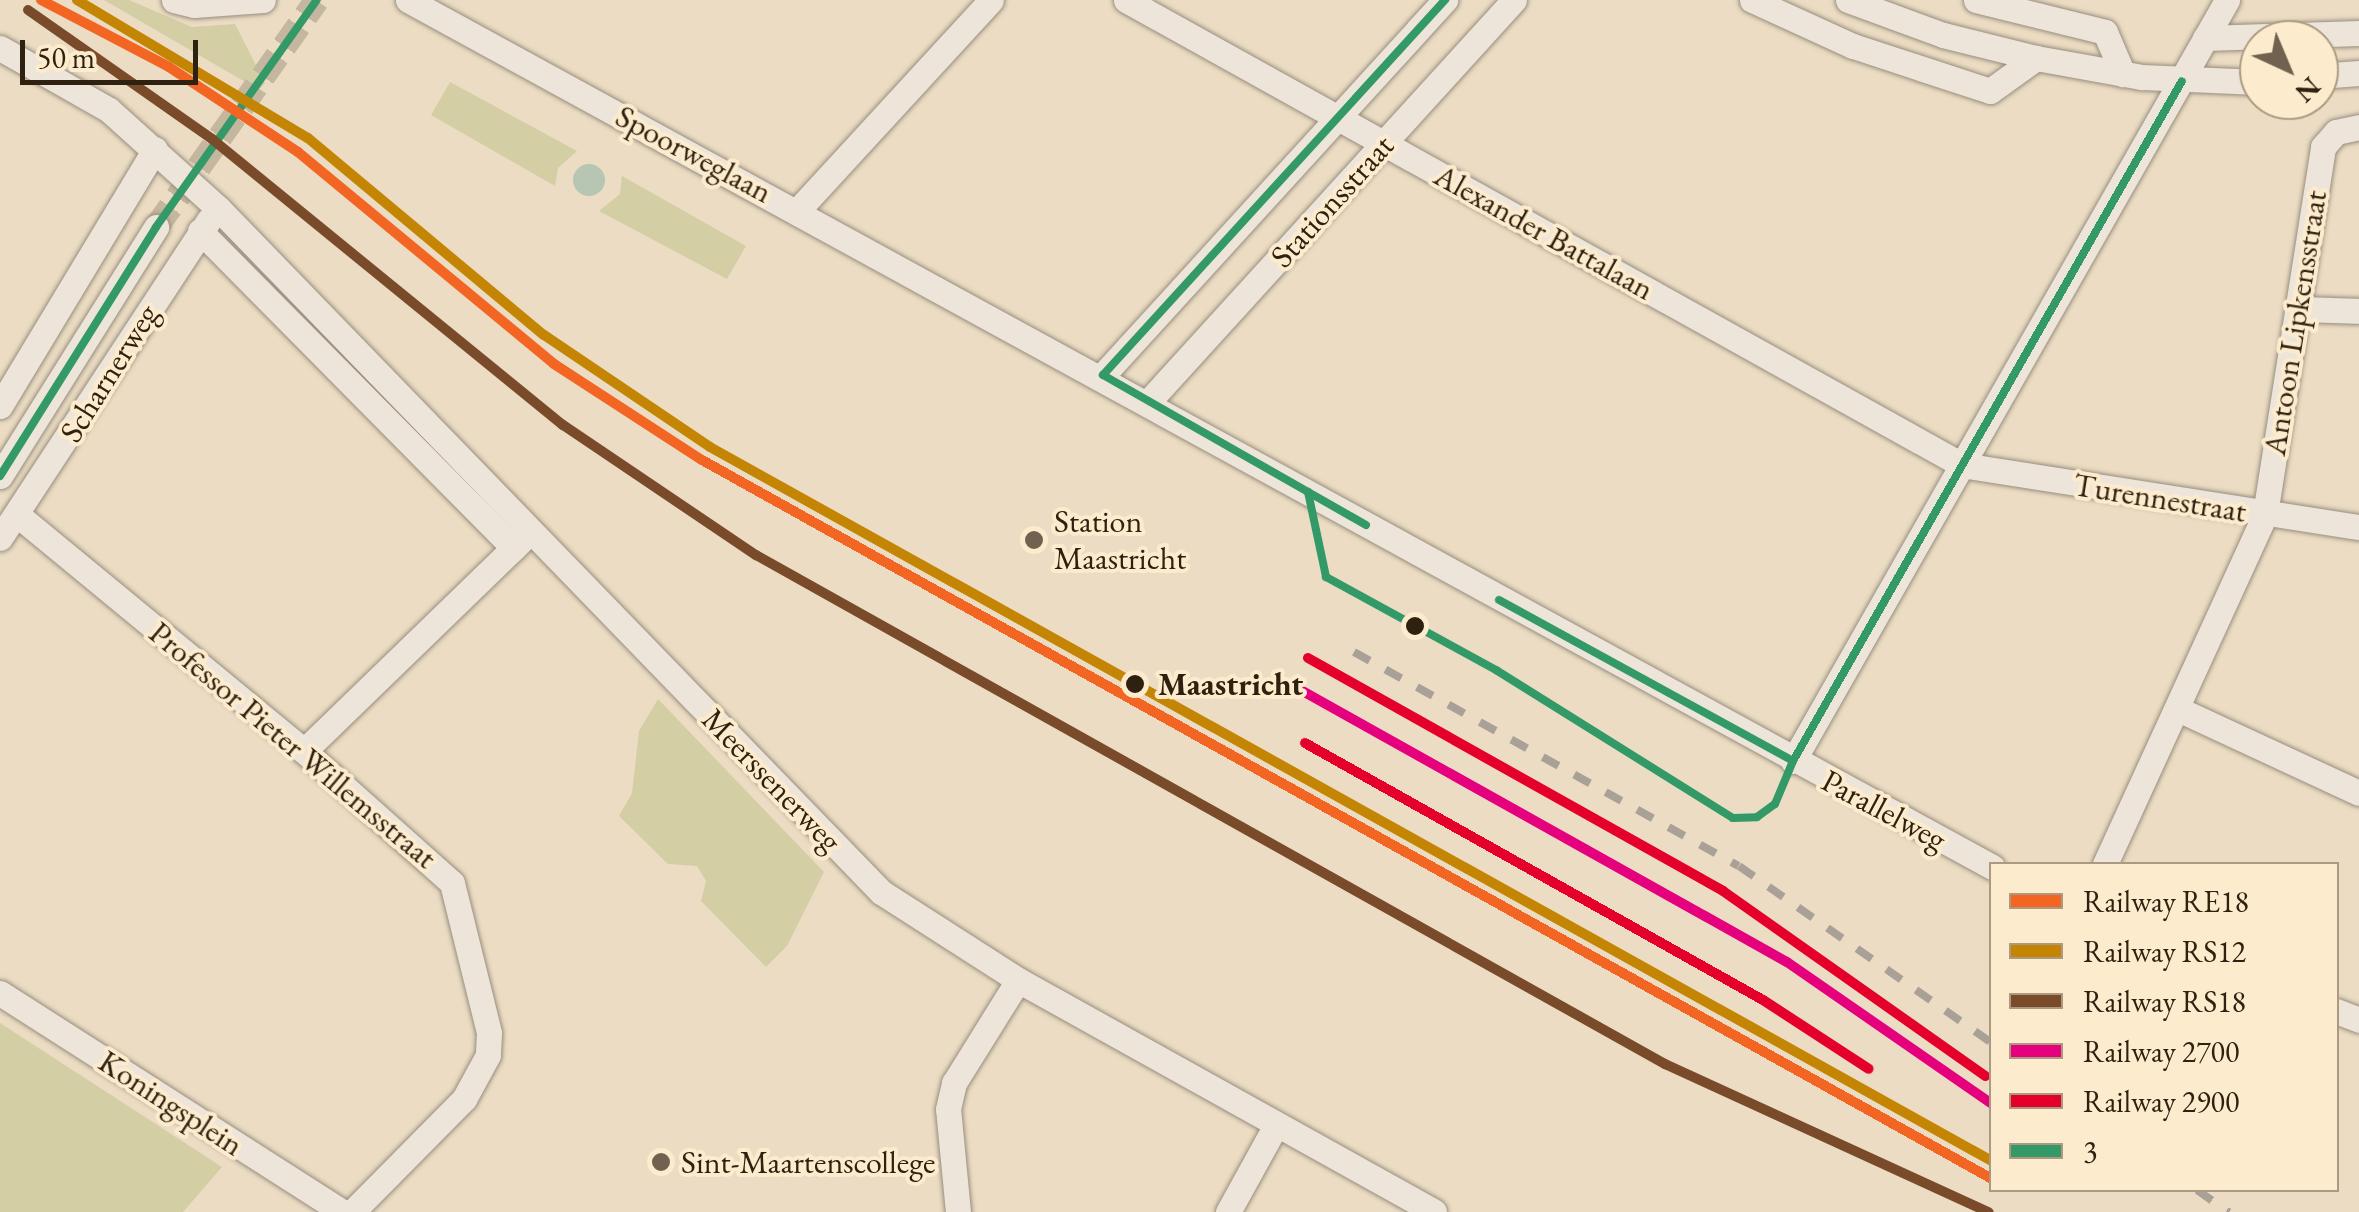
<!DOCTYPE html>
<html>
<head>
<meta charset="utf-8">
<style>
	body { margin:0 }
	#map { position:relative; width:2359px; height:1212px; overflow:hidden; background:#ebdcc3; font-family:"EB Garamond",serif }
	div>[style] { position:absolute }
	.green>* { inset:0; background:#d4cea4 }
	.water>* { inset:0; background:#b6c6b2 }
	.round { border-radius:50% }
	.minor-tunnel>* { height:25px; margin-top:-12.5px; transform-origin:0; background:repeating-linear-gradient(90deg,#c5b79f 0 25px,transparent 0 37px) }
	.roads { filter:drop-shadow(0 0 2px #988e7e) drop-shadow(0 0 2px #988e7e) }
	.minor>* { height:25px; margin:-12.5px; padding:0 12.5px; transform-origin:12.5px; border-radius:12.5px; background:#ede5d9 }
	.rail>* { height:8px; margin-top:-4px; transform-origin:0; background:repeating-linear-gradient(90deg,#a9a197 0 18px,transparent 0 36px) }
	.bus-1>* { height:8px; margin:-4px; padding:0 4px; transform-origin:4px; border-radius:4px; background:#396 }
	.rail-1>* { height:10px; margin:-5px; padding:0 5px; transform-origin:5px; border-radius:5px; background:#f26522 }
	.rail-2>* { height:10px; margin:-5px; padding:0 5px; transform-origin:5px; border-radius:5px; background:#c58504 }
	.rail-3>* { height:10px; margin:-5px; padding:0 5px; transform-origin:5px; border-radius:5px; background:#7a4b2a }
	.rail-4>* { height:10px; margin:-5px; padding:0 5px; transform-origin:5px; border-radius:5px; background:#e5007d }
	.rail-5>* { height:10px; margin:-5px; padding:0 5px; transform-origin:5px; border-radius:5px; background:#e4002b }
	.dots>* { width:28px; height:28px; translate:-50% -50%; box-sizing:border-box; border:5px solid #fdebcd; border-radius:50% }
	span { translate:-50% -50%; white-space:nowrap; text-align:center; line-height:1.15; -webkit-text-stroke:8px #fdebcd; paint-order:stroke }
	.street-label { font-size:32px; color:#2f2110 }
	.poi-label { font-size:32px; color:#2f2110 }
	.left { translate:0 -50%; text-align:left }
	.stop-label { font-size:32px; color:#2f2110; font-weight:700 }
	.legend { position:absolute; left:1989px; top:862px; width:350px; height:330px; box-sizing:border-box; background:#fdebcd; border:2px solid #ab9a81; margin:0; padding:12px 18px; list-style:none; font-size:30px; color:#2f2110 }
	.legend li { display:flex; align-items:center; gap:20px; height:50px }
	.legend b { width:50px; border:2px solid #ab9a81 }
	.north { position:absolute; left:2239px; top:20px; width:100px; height:100px; box-sizing:border-box; background:#fdebcd; border:2px solid #ab9a81; border-radius:50%; rotate:136deg; font-size:28px; font-weight:700; line-height:40px; text-align:center; color:#2f2110 }
	.north::after { content:''; display:block; margin:auto; width:35px; height:45px; background:#71624f; clip-path:polygon(50% 0,100% 100%,50% 72%,0 100%) }
	.scale { position:absolute; left:20px; top:40px; width:178px; height:45px; box-sizing:border-box; border:5px solid #2f2110; border-top:0; padding-left:12px; font-size:30px; line-height:35px; white-space:nowrap; color:#2f2110; -webkit-text-stroke:8px #fdebcd; paint-order:stroke }
</style>
</head>
<body>
<div id="map">
	<div class="green">
		<div style="clip-path:polygon(104px 0,129px 0,192px 27px,235px 24px,265px 83px,259px 90px)"></div>
		<div style="clip-path:polygon(450px 82px,577px 151px,558px 168px,555px 186px,431px 115px)"></div>
		<div style="clip-path:polygon(622px 176px,746px 246px,727px 279px,599px 211px,620px 194px)"></div>
		<div style="clip-path:polygon(658px 699px,824px 872px,787px 946px,766px 967px,701px 901px,706px 881px,697px 866px,668px 864px,619px 816px,632px 793px,639px 731px)"></div>
		<div style="clip-path:polygon(0 1023px,222px 1167px,183px 1212px,0 1212px)"></div>
	</div>
	<div class="water">
		<div class="round" style="left:573px;top:164px;width:32px;height:32px"></div>
	</div>
	<div class="minor-tunnel">
		<div style="left:156px;top:227px;width:278px;rotate:-54.7deg"></div>
	</div>
	<div class="roads">
		<div class="minor">
			<div style="left:174px;top:0;width:21px;rotate:14deg"></div>
			<div style="left:194px;top:5px;width:69px;rotate:-4.1deg"></div>
			<div style="left:408px;top:0;width:1806px;rotate:28.69deg"></div>
			<div style="left:1126px;top:0;width:957px;rotate:29.08deg"></div>
			<div style="left:1962px;top:465px;width:402px;rotate:8.9deg"></div>
			<div style="left:1752px;top:0;width:111px;rotate:24.5deg"></div>
			<div style="left:1853px;top:46px;width:144px;rotate:18.2deg"></div>
			<div style="left:1990px;top:91px;width:57px;rotate:-35.7deg"></div>
			<div style="left:1848px;top:0;width:101px;rotate:20.2deg"></div>
			<div style="left:1943px;top:35px;width:96px;rotate:13.9deg"></div>
			<div style="left:2036px;top:58px;width:108px;rotate:10.2deg"></div>
			<div style="left:2142px;top:77px;width:117px;rotate:2.4deg"></div>
			<div style="left:1976px;top:0;width:133px;rotate:13.9deg"></div>
			<div style="left:2105px;top:32px;width:46px;rotate:66.8deg"></div>
			<div style="left:2205px;top:38px;width:154px;rotate:-1.9deg"></div>
			<div style="left:0;top:48px;width:125px;rotate:29.6deg"></div>
			<div style="left:109px;top:110px;width:147px;rotate:42deg"></div>
			<div style="left:218px;top:208px;width:953px;rotate:45.89deg"></div>
			<div style="left:881px;top:892px;width:163px;rotate:32.7deg"></div>
			<div style="left:1018px;top:980px;width:476px;rotate:29.1deg"></div>
			<div style="left:2319px;top:76px;width:40px;rotate:-4.3deg"></div>
			<div style="left:798px;top:210px;width:285px;rotate:-47.4deg"></div>
			<div style="left:200px;top:231px;width:446px;rotate:45.3deg"></div>
			<div style="left:2297px;top:309px;width:62px;rotate:1.8deg"></div>
			<div style="left:1103px;top:375px;width:508px;rotate:-47.64deg"></div>
			<div style="left:1149px;top:401px;width:542px;rotate:-47.69deg"></div>
			<div style="left:0;top:406px;width:300px;rotate:-58.9deg"></div>
			<div style="left:0;top:476px;width:294px;rotate:-57.9deg"></div>
			<div style="left:19px;top:516px;width:369px;rotate:39.5deg"></div>
			<div style="left:304px;top:751px;width:198px;rotate:41.7deg"></div>
			<div style="left:452px;top:883px;width:154px;rotate:76.1deg"></div>
			<div style="left:489px;top:1033px;width:22px;rotate:93deg"></div>
			<div style="left:488px;top:1055px;width:50px;rotate:118.6deg"></div>
			<div style="left:464px;top:1099px;width:159px;rotate:134.7deg"></div>
			<div style="left:0;top:538px;width:381px;rotate:-56.7deg"></div>
			<div style="left:2180px;top:710px;width:197px;rotate:24.9deg"></div>
			<div style="left:304px;top:751px;width:305px;rotate:-44.1deg"></div>
			<div style="left:1793px;top:761px;width:876px;rotate:-60.3deg"></div>
			<div style="left:2105px;top:864px;width:385px;rotate:-65.4deg"></div>
			<div style="left:2265px;top:514px;width:372px;rotate:-81deg"></div>
			<div style="left:2323px;top:147px;width:20px;rotate:-49deg"></div>
			<div style="left:2336px;top:132px;width:24px;rotate:-12deg"></div>
			<div style="left:0;top:993px;width:407px;rotate:32.6deg"></div>
			<div style="left:2336px;top:1011px;width:25px;rotate:21deg"></div>
			<div style="left:958px;top:1212px;width:103px;rotate:-95.5deg"></div>
			<div style="left:948px;top:1109px;width:27px;rotate:-77deg"></div>
			<div style="left:954px;top:1083px;width:121px;rotate:-58.1deg"></div>
			<div style="left:1228px;top:1212px;width:99px;rotate:-61.1deg"></div>
		</div>
	</div>
	<div class="rail">
		<div style="left:1354px;top:652px;width:440px;rotate:29.1deg"></div>
		<div style="left:1739px;top:866px;width:309px;rotate:35deg"></div>
		<div style="left:2197px;top:1190px;width:39px;rotate:35deg"></div>
	</div>
	<div class="bus-1">
		<div style="left:0;top:476px;width:294px;rotate:-57.9deg"></div>
		<div style="left:156px;top:227px;width:278px;rotate:-54.7deg"></div>
		<div style="left:1308px;top:492px;width:87px;rotate:78deg"></div>
		<div style="left:1326px;top:577px;width:194px;rotate:28.7deg"></div>
		<div style="left:1496px;top:670px;width:279px;rotate:32deg"></div>
		<div style="left:1733px;top:818px;width:24px;rotate:-2deg"></div>
		<div style="left:1757px;top:817px;width:22px;rotate:-36deg"></div>
		<div style="left:1775px;top:804px;width:47px;rotate:-67.3deg"></div>
		<div style="left:1793px;top:761px;width:783px;rotate:-60.23deg"></div>
		<div style="left:1366px;top:525px;width:303px;rotate:-150.3deg"></div>
		<div style="left:1103px;top:375px;width:508px;rotate:-47.64deg"></div>
		<div style="left:1499px;top:600px;width:335px;rotate:28.7deg"></div>
	</div>
	<div class="rail-1">
		<div style="left:41px;top:0;width:144px;rotate:27.6deg"></div>
		<div style="left:169px;top:67px;width:154px;rotate:33.4deg"></div>
		<div style="left:298px;top:152px;width:332px;rotate:39.6deg"></div>
		<div style="left:554px;top:364px;width:176px;rotate:33deg"></div>
		<div style="left:702px;top:460px;width:1477px;rotate:29.13deg"></div>
	</div>
	<div class="rail-2">
		<div style="left:77px;top:0;width:269px;rotate:30.9deg"></div>
		<div style="left:308px;top:138px;width:307px;rotate:39.9deg"></div>
		<div style="left:544px;top:335px;width:200px;rotate:34deg"></div>
		<div style="left:710px;top:447px;width:1467px;rotate:29.12deg"></div>
	</div>
	<div class="rail-3">
		<div style="left:28px;top:10px;width:225px;rotate:35deg"></div>
		<div style="left:212px;top:139px;width:453px;rotate:39.2deg"></div>
		<div style="left:563px;top:425px;width:233px;rotate:34deg"></div>
		<div style="left:756px;top:555px;width:1042px;rotate:29.25deg"></div>
		<div style="left:1665px;top:1064px;width:356px;rotate:24.6deg"></div>
	</div>
	<div class="rail-4">
		<div style="left:1290px;top:684px;width:569px;rotate:29.22deg"></div>
		<div style="left:1787px;top:962px;width:249px;rotate:34.7deg"></div>
	</div>
	<div class="rail-5">
		<div style="left:1308px;top:658px;width:476px;rotate:29.3deg"></div>
		<div style="left:1723px;top:891px;width:321px;rotate:35.2deg"></div>
		<div style="left:1305px;top:743px;width:525px;rotate:29.3deg"></div>
		<div style="left:1763px;top:1000px;width:126px;rotate:33.1deg"></div>
	</div>
	<div class="dots">
		<div style="left:1034px;top:540px;background:#71624f"></div>
		<div style="left:1415px;top:626px;background:#2f2110"></div>
		<div style="left:1135px;top:684px;background:#2f2110"></div>
		<div style="left:661px;top:1162px;background:#71624f"></div>
	</div>
	<div class="street-label">
		<span style="left:694px;top:154px;rotate:28deg">Spoorweglaan</span>
		<span style="left:1332px;top:201px;rotate:-48deg">Stationsstraat</span>
		<span style="left:1544px;top:232px;rotate:29deg">Alexander Battalaan</span>
		<span style="left:2295px;top:323px;rotate:-81deg">Antoon Lipkensstraat</span>
		<span style="left:109px;top:373px;rotate:-58deg">Scharnerweg</span>
		<span style="left:2160px;top:498px;rotate:9deg">Turennestraat</span>
		<span style="left:293px;top:745px;rotate:40deg">Professor Pieter Willemsstraat</span>
		<span style="left:772px;top:780px;rotate:46deg">Meerssenerweg</span>
		<span style="left:1884px;top:810px;rotate:28deg">Parallelweg</span>
		<span style="left:171px;top:1103px;rotate:33deg">Koningsplein</span>
	</div>
	<div class="poi-label">
		<span class="left" style="left:1054px;top:540px">Station<br>Maastricht</span>
		<span class="left" style="left:681px;top:1162px">Sint-Maartenscollege</span>
	</div>
	<div class="stop-label">
		<span class="left" style="left:1158px;top:684px">Maastricht</span>
	</div>
	<ul class="legend">
	<li><b style="height:12px;background:#f26522"></b>Railway RE18</li>
	<li><b style="height:12px;background:#c58504"></b>Railway RS12</li>
	<li><b style="height:12px;background:#7a4b2a"></b>Railway RS18</li>
	<li><b style="height:12px;background:#e5007d"></b>Railway 2700</li>
	<li><b style="height:12px;background:#e4002b"></b>Railway 2900</li>
	<li><b style="height:12px;background:#396"></b>3</li>
	</ul>
	<div class="north">N</div>
	<div class="scale">50 m</div>
</div>
</body>
</html>
